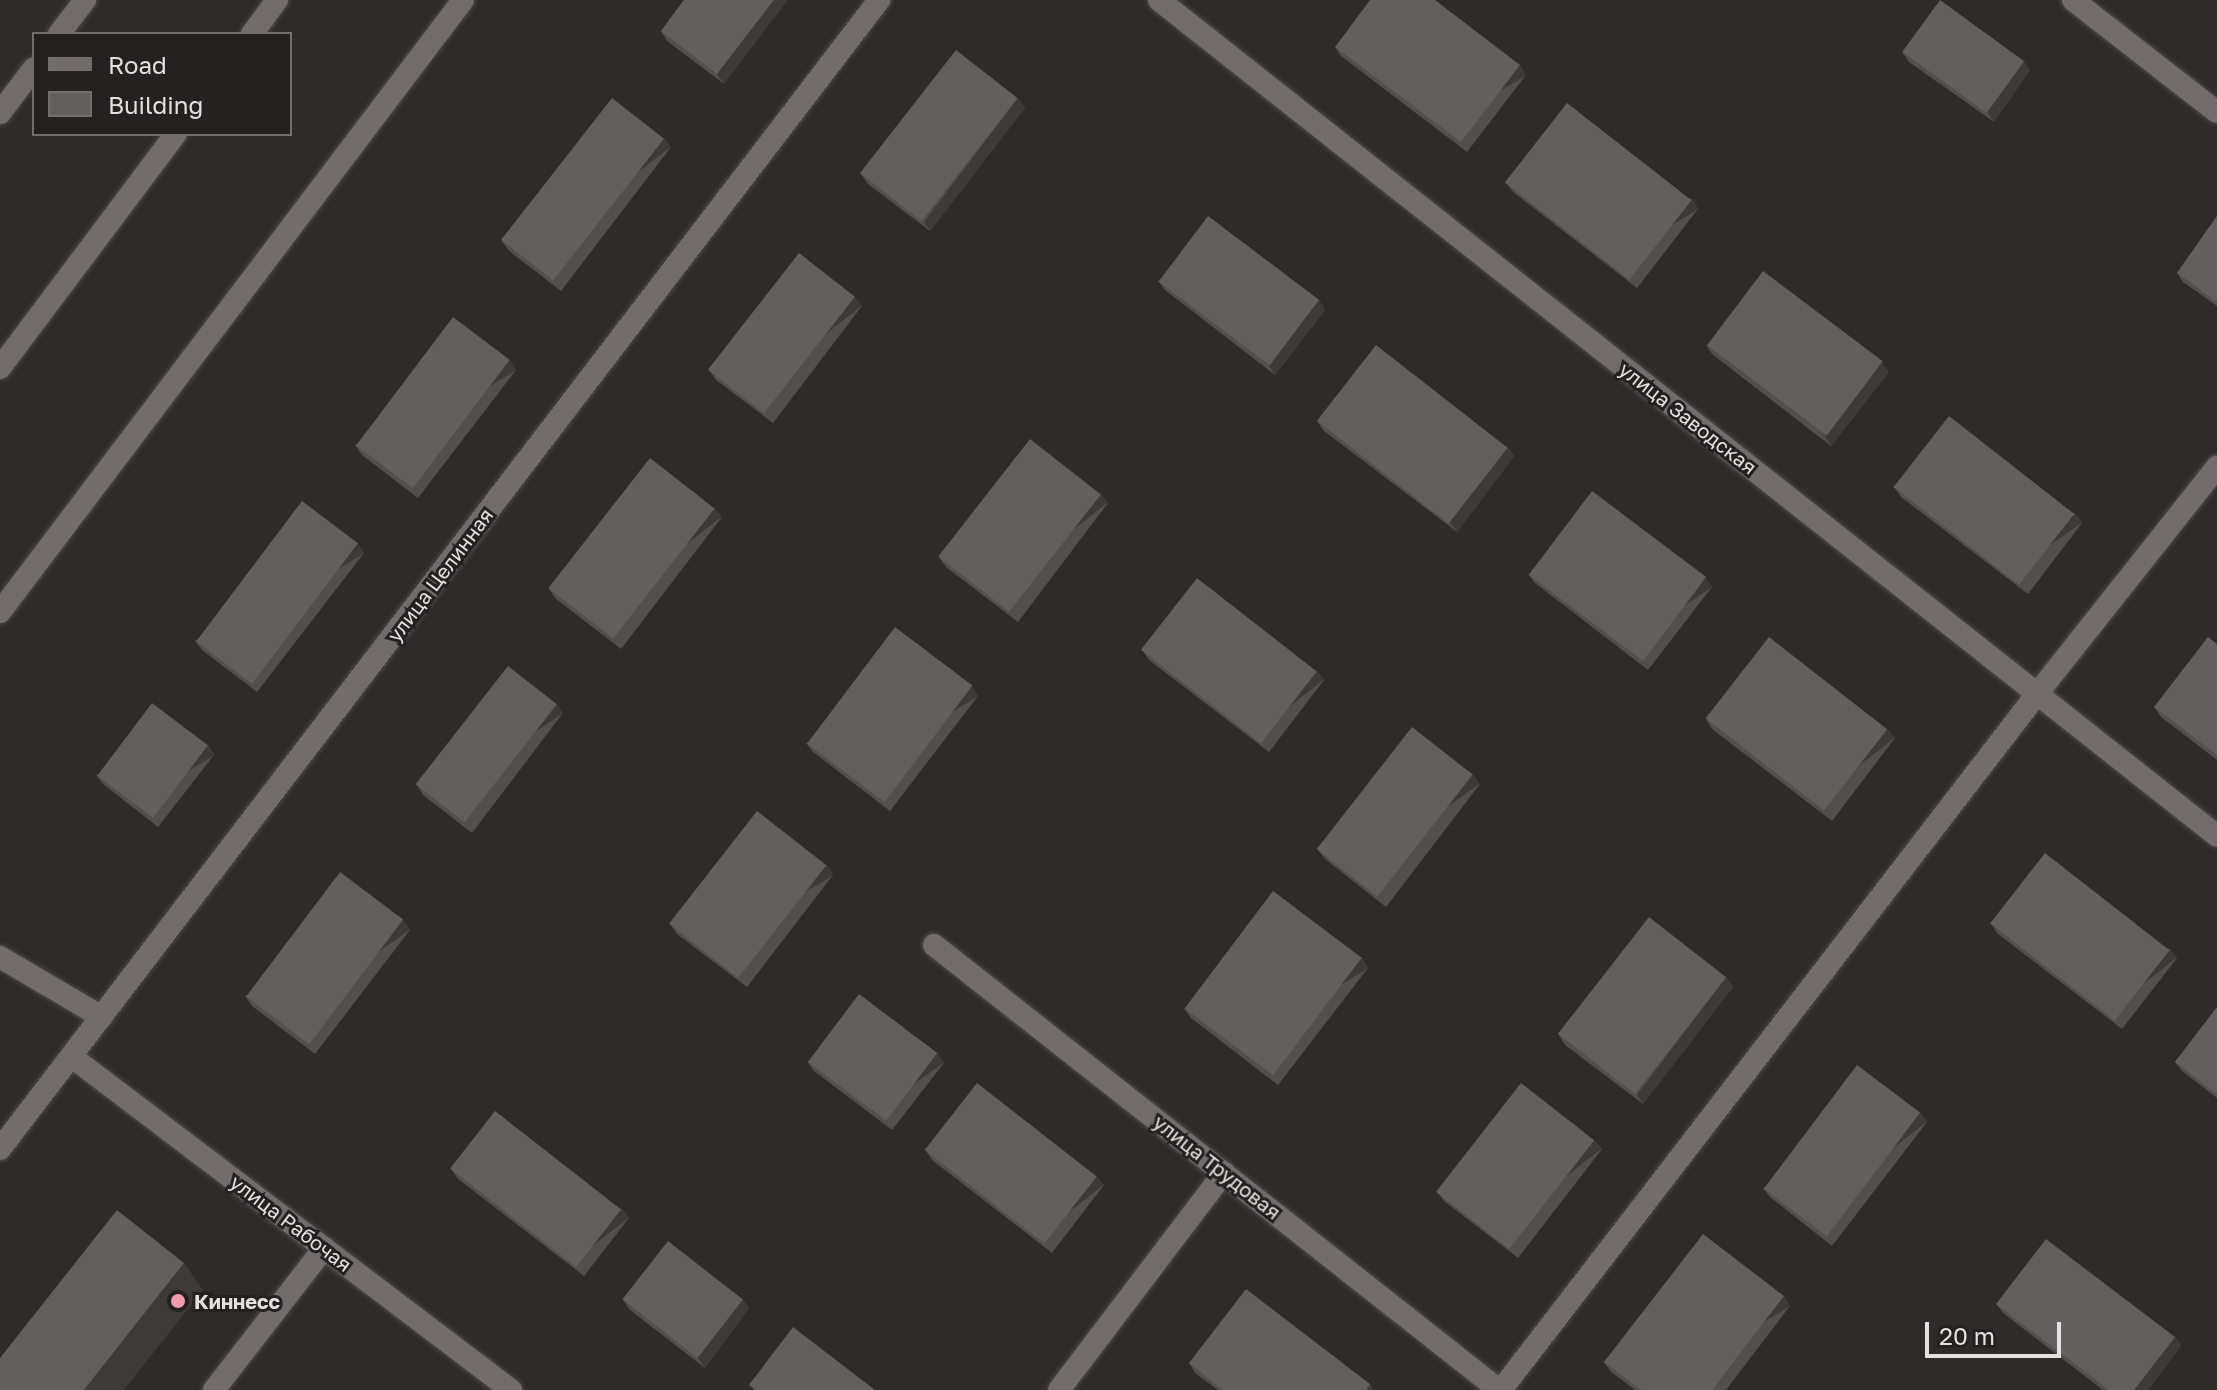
<!DOCTYPE html>
<html>
<head>
<meta charset="utf-8">
<style>
	body { margin:0 }
	#map { position:relative; width:2217px; height:1390px; overflow:hidden; background:#2f2b28; font-family:"Golos Text",sans-serif }
	div>[style] { position:absolute }
	.roads { filter:drop-shadow(0 0 2px #4c4947) drop-shadow(0 0 2px #4c4947) }
	.service>* { height:22px; margin:-11px; padding:0 11px; transform-origin:11px; border-radius:11px; background:#726d6a }
	.minor>* { height:22px; margin:-11px; padding:0 11px; transform-origin:11px; border-radius:11px; background:#726d6a }
	.wall>* { inset:0; background:#534f4c }
	.shaded-wall>* { inset:0; background:#3e3a37; transform-origin:0 0 }
	.building>* { inset:0; background:#635f5c; transform-origin:0 0 }
	.dots>* { width:22px; height:22px; translate:-50% -50%; box-sizing:border-box; border:4px solid #25211f; border-radius:50% }
	span { translate:-50% -50%; white-space:nowrap; text-align:center; line-height:1.15; -webkit-text-stroke:6px #25211f; paint-order:stroke }
	.street-label { font-size:20px; color:#e4e1e0 }
	.poi-label { font-size:20px; color:#e4e1e0; font-weight:700 }
	.left { translate:0 -50%; text-align:left }
	.legend { position:absolute; left:32px; top:32px; width:260px; height:104px; box-sizing:border-box; background:#25211f; border:2px solid #716e6c; margin:0; padding:10px 14px; list-style:none; font-size:24px; color:#e4e1e0 }
	.legend li { display:flex; align-items:center; gap:16px; height:40px }
	.legend b { width:40px; border:2px solid #716e6c }
	.scale { position:absolute; left:1925px; top:1322px; width:136px; height:36px; box-sizing:border-box; border:4px solid #e4e1e0; border-top:0; padding-left:10px; font-size:24px; line-height:28px; white-space:nowrap; color:#e4e1e0; -webkit-text-stroke:6px #25211f; paint-order:stroke }
</style>
</head>
<body>
<div id="map">
	<div class="roads">
		<div class="service">
			<div style="left:59px;top:34px;width:43px;rotate:-52.6deg"></div>
			<div style="left:252px;top:34px;width:42px;rotate:-53.7deg"></div>
			<div style="left:0;top:113px;width:56px;rotate:-52.9deg"></div>
			<div style="left:0;top:368px;width:293px;rotate:-53.1deg"></div>
			<div style="left:0;top:612px;width:767px;rotate:-52.89deg"></div>
			<div style="left:0;top:957px;width:118px;rotate:30.5deg"></div>
			<div style="left:214px;top:1390px;width:180px;rotate:-52.2deg"></div>
			<div style="left:1059px;top:1390px;width:273px;rotate:-52.8deg"></div>
		</div>
		<div class="minor">
			<div style="left:1159px;top:0;width:1348px;rotate:38.31deg"></div>
			<div style="left:2073px;top:0;width:182px;rotate:37.9deg"></div>
			<div style="left:934px;top:945px;width:719px;rotate:38.22deg"></div>
			<div style="left:72px;top:1057px;width:551px;rotate:37.18deg"></div>
			<div style="left:0;top:1149px;width:1447px;rotate:-52.58deg"></div>
			<div style="left:1501px;top:1390px;width:878px;rotate:-52.4deg"></div>
			<div style="left:2037px;top:694px;width:290px;rotate:-51.6deg"></div>
		</div>
	</div>
	<div class="wall">
		<div style="clip-path:polygon(684px 0,724px 84px,667px 41px,661px 31px)"></div>
		<div style="clip-path:polygon(1335px 47px,1526px 75px,1467px 152px,1341px 56px)"></div>
		<div style="clip-path:polygon(1902px 52px,2030px 70px,1994px 122px,1909px 62px)"></div>
		<div style="clip-path:polygon(1018px 98px,1025px 108px,930px 231px,868px 184px,861px 174px)"></div>
		<div style="clip-path:polygon(671px 147px,561px 291px,509px 251px,502px 241px)"></div>
		<div style="clip-path:polygon(1506px 183px,1692px 199px,1698px 209px,1637px 288px,1513px 192px)"></div>
		<div style="clip-path:polygon(2217px 216px,2217px 306px,2183px 282px,2177px 273px)"></div>
		<div style="clip-path:polygon(1158px 281px,1319px 300px,1325px 310px,1275px 375px,1165px 290px)"></div>
		<div style="clip-path:polygon(862px 306px,773px 423px,716px 380px,709px 370px)"></div>
		<div style="clip-path:polygon(1706px 345px,1889px 372px,1831px 446px,1712px 354px)"></div>
		<div style="clip-path:polygon(516px 370px,418px 498px,362px 455px,355px 445px)"></div>
		<div style="clip-path:polygon(1317px 421px,1514px 456px,1457px 532px,1324px 431px)"></div>
		<div style="clip-path:polygon(1894px 487px,2075px 513px,2082px 523px,2028px 594px,1901px 497px)"></div>
		<div style="clip-path:polygon(1108px 503px,1018px 622px,946px 567px,939px 557px)"></div>
		<div style="clip-path:polygon(722px 517px,621px 649px,556px 599px,549px 589px)"></div>
		<div style="clip-path:polygon(364px 553px,257px 692px,202px 650px,195px 641px)"></div>
		<div style="clip-path:polygon(1528px 574px,1712px 587px,1648px 670px,1535px 583px)"></div>
		<div style="clip-path:polygon(2217px 644px,2217px 760px,2161px 717px,2154px 707px)"></div>
		<div style="clip-path:polygon(1142px 650px,1317px 671px,1324px 680px,1269px 752px,1149px 660px)"></div>
		<div style="clip-path:polygon(978px 696px,890px 811px,813px 752px,806px 743px)"></div>
		<div style="clip-path:polygon(563px 713px,472px 833px,423px 795px,417px 785px)"></div>
		<div style="clip-path:polygon(1706px 719px,1895px 738px,1832px 821px,1712px 729px)"></div>
		<div style="clip-path:polygon(208px 745px,214px 755px,158px 827px,103px 784px,96px 775px)"></div>
		<div style="clip-path:polygon(1480px 784px,1386px 907px,1325px 859px,1318px 850px)"></div>
		<div style="clip-path:polygon(827px 865px,833px 875px,747px 987px,677px 934px,670px 924px)"></div>
		<div style="clip-path:polygon(403px 920px,410px 930px,315px 1054px,252px 1006px,245px 996px)"></div>
		<div style="clip-path:polygon(1991px 924px,2170px 949px,2177px 958px,2122px 1029px,1998px 934px)"></div>
		<div style="clip-path:polygon(1362px 958px,1368px 968px,1278px 1085px,1191px 1018px,1184px 1008px)"></div>
		<div style="clip-path:polygon(1726px 977px,1733px 987px,1643px 1104px,1565px 1045px,1559px 1035px)"></div>
		<div style="clip-path:polygon(2217px 1007px,2217px 1098px,2182px 1071px,2175px 1062px)"></div>
		<div style="clip-path:polygon(937px 1053px,944px 1063px,892px 1130px,814px 1071px,807px 1061px)"></div>
		<div style="clip-path:polygon(1920px 1113px,1927px 1122px,1832px 1246px,1770px 1197px,1763px 1188px)"></div>
		<div style="clip-path:polygon(1602px 1149px,1518px 1258px,1444px 1201px,1437px 1192px)"></div>
		<div style="clip-path:polygon(926px 1151px,1104px 1185px,1052px 1253px,932px 1160px)"></div>
		<div style="clip-path:polygon(451px 1169px,622px 1209px,629px 1218px,584px 1276px,458px 1179px)"></div>
		<div style="clip-path:polygon(623px 1300px,749px 1308px,705px 1368px,630px 1310px)"></div>
		<div style="clip-path:polygon(1996px 1304px,2175px 1337px,2181px 1346px,2148px 1390px,2103px 1390px,2003px 1313px)"></div>
		<div style="clip-path:polygon(1790px 1306px,1726px 1390px,1635px 1390px,1611px 1372px,1604px 1362px)"></div>
		<div style="clip-path:polygon(1189px 1363px,1370px 1384px,1374px 1390px,1218px 1390px,1195px 1373px)"></div>
	</div>
	<div class="shaded-wall">
		<div style="clip-path:polygon(774px 0,788px 0,724px 84px,717px 74px)"></div>
		<div style="clip-path:polygon(2024px 61px,2030px 70px,1994px 122px,1987px 112px)"></div>
		<div style="left:1520px;top:65px;width:12px;height:97px;rotate:59deg"></div>
		<div style="clip-path:polygon(1018px 98px,1025px 108px,930px 231px,924px 222px)"></div>
		<div style="left:664px;top:138px;width:11px;height:180px;rotate:52deg"></div>
		<div style="left:1692px;top:199px;width:12px;height:101px;rotate:59deg"></div>
		<div style="left:855px;top:297px;width:11px;height:146px;rotate:52deg"></div>
		<div style="clip-path:polygon(1319px 300px,1325px 310px,1275px 375px,1269px 366px)"></div>
		<div style="left:510px;top:360px;width:12px;height:162px;rotate:59deg"></div>
		<div style="clip-path:polygon(1882px 362px,1889px 372px,1831px 446px,1825px 436px)"></div>
		<div style="clip-path:polygon(1508px 447px,1514px 456px,1457px 532px,1450px 522px)"></div>
		<div style="left:1101px;top:494px;width:11px;height:148px;rotate:52deg"></div>
		<div style="left:715px;top:508px;width:11px;height:165px;rotate:52deg"></div>
		<div style="left:2075px;top:513px;width:12px;height:89px;rotate:55deg"></div>
		<div style="left:358px;top:543px;width:12px;height:177px;rotate:59deg"></div>
		<div style="left:1706px;top:578px;width:11px;height:105px;rotate:56deg"></div>
		<div style="left:1317px;top:671px;width:11px;height:91px;rotate:52deg"></div>
		<div style="left:972px;top:686px;width:12px;height:146px;rotate:59deg"></div>
		<div style="left:557px;top:704px;width:11px;height:150px;rotate:56deg"></div>
		<div style="left:1888px;top:729px;width:11px;height:103px;rotate:52deg"></div>
		<div style="left:208px;top:745px;width:12px;height:92px;rotate:59deg"></div>
		<div style="left:1473px;top:774px;width:12px;height:154px;rotate:55deg"></div>
		<div style="left:827px;top:865px;width:12px;height:143px;rotate:59deg"></div>
		<div style="left:403px;top:920px;width:12px;height:156px;rotate:55deg"></div>
		<div style="left:2170px;top:949px;width:11px;height:89px;rotate:52deg"></div>
		<div style="left:1362px;top:958px;width:12px;height:148px;rotate:59deg"></div>
		<div style="clip-path:polygon(1726px 977px,1733px 987px,1643px 1104px,1637px 1095px)"></div>
		<div style="left:937px;top:1053px;width:12px;height:86px;rotate:55deg"></div>
		<div style="left:1920px;top:1113px;width:11px;height:155px;rotate:52deg"></div>
		<div style="left:1595px;top:1140px;width:11px;height:137px;rotate:52deg"></div>
		<div style="left:1097px;top:1176px;width:11px;height:85px;rotate:52deg"></div>
		<div style="left:622px;top:1209px;width:11px;height:72px;rotate:52deg"></div>
		<div style="clip-path:polygon(184px 1263px,203px 1290px,124px 1390px,84px 1390px)"></div>
		<div style="left:1784px;top:1296px;width:12px;height:118px;rotate:59deg"></div>
		<div style="clip-path:polygon(743px 1299px,749px 1308px,705px 1368px,698px 1358px)"></div>
		<div style="clip-path:polygon(2175px 1337px,2181px 1346px,2148px 1390px,2134px 1390px)"></div>
		<div style="clip-path:polygon(1370px 1384px,1374px 1390px,1366px 1390px)"></div>
	</div>
	<div class="building">
		<div style="clip-path:polygon(684px 0,774px 0,717px 74px,661px 31px)"></div>
		<div style="clip-path:polygon(1370px 0,1435px 0,1520px 65px,1461px 142px,1335px 47px)"></div>
		<div style="left:1940px;top:0;width:104px;height:64px;rotate:36deg"></div>
		<div style="left:956px;top:50px;width:78px;height:156px;rotate:38deg"></div>
		<div style="left:612px;top:98px;width:66px;height:180px;rotate:38deg"></div>
		<div style="left:1567px;top:103px;width:158px;height:101px;rotate:38deg"></div>
		<div style="left:1208px;top:216px;width:139px;height:82px;rotate:37deg"></div>
		<div style="clip-path:polygon(2217px 216px,2217px 302px,2177px 273px)"></div>
		<div style="left:799px;top:253px;width:71px;height:148px;rotate:38deg"></div>
		<div style="left:1763px;top:271px;width:150px;height:93px;rotate:37deg"></div>
		<div style="left:453px;top:317px;width:71px;height:161px;rotate:37deg"></div>
		<div style="left:1376px;top:345px;width:167px;height:96px;rotate:38deg"></div>
		<div style="left:1949px;top:416px;width:159px;height:90px;rotate:38deg"></div>
		<div style="left:1030px;top:439px;width:90px;height:149px;rotate:38deg"></div>
		<div style="left:650px;top:458px;width:82px;height:165px;rotate:38deg"></div>
		<div style="left:1592px;top:491px;width:143px;height:105px;rotate:37deg"></div>
		<div style="left:302px;top:501px;width:70px;height:176px;rotate:37deg"></div>
		<div style="left:1197px;top:578px;width:152px;height:91px;rotate:38deg"></div>
		<div style="left:895px;top:627px;width:97px;height:146px;rotate:37deg"></div>
		<div style="left:1769px;top:637px;width:150px;height:103px;rotate:38deg"></div>
		<div style="clip-path:polygon(2208px 637px,2217px 644px,2217px 755px,2154px 707px)"></div>
		<div style="left:508px;top:666px;width:62px;height:150px;rotate:38deg"></div>
		<div style="left:152px;top:703px;width:70px;height:91px;rotate:37deg"></div>
		<div style="left:1412px;top:727px;width:77px;height:155px;rotate:38deg"></div>
		<div style="left:757px;top:811px;width:88px;height:143px;rotate:38deg"></div>
		<div style="left:2045px;top:853px;width:158px;height:89px;rotate:38deg"></div>
		<div style="left:340px;top:872px;width:79px;height:156px;rotate:37deg"></div>
		<div style="left:1273px;top:891px;width:111px;height:147px;rotate:37deg"></div>
		<div style="left:1649px;top:917px;width:98px;height:148px;rotate:38deg"></div>
		<div style="left:859px;top:994px;width:98px;height:85px;rotate:37deg"></div>
		<div style="clip-path:polygon(2217px 1007px,2217px 1094px,2175px 1062px)"></div>
		<div style="left:1857px;top:1065px;width:79px;height:155px;rotate:37deg"></div>
		<div style="left:977px;top:1083px;width:152px;height:85px;rotate:38deg"></div>
		<div style="left:1521px;top:1083px;width:93px;height:138px;rotate:38deg"></div>
		<div style="left:495px;top:1111px;width:160px;height:73px;rotate:38deg"></div>
		<div style="clip-path:polygon(117px 1210px,184px 1263px,84px 1390px,0 1390px,0 1358px)"></div>
		<div style="clip-path:polygon(1703px 1234px,1784px 1296px,1712px 1390px,1641px 1390px,1604px 1362px)"></div>
		<div style="clip-path:polygon(2046px 1239px,2175px 1337px,2134px 1390px,2109px 1390px,1996px 1304px)"></div>
		<div style="left:668px;top:1241px;width:95px;height:74px;rotate:38deg"></div>
		<div style="clip-path:polygon(1246px 1289px,1370px 1384px,1366px 1390px,1223px 1390px,1189px 1363px)"></div>
		<div style="clip-path:polygon(793px 1327px,875px 1390px,755px 1390px,749px 1385px)"></div>
	</div>
	<div class="dots">
		<div style="left:178px;top:1301px;background:#f29aae"></div>
	</div>
	<div class="street-label">
		<span style="left:1688px;top:418px;rotate:38deg">улица Заводская</span>
		<span style="left:440px;top:575px;rotate:-53deg">улица Целинная</span>
		<span style="left:1217px;top:1167px;rotate:38deg">улица Трудовая</span>
		<span style="left:291px;top:1223px;rotate:37deg">улица Рабочая</span>
	</div>
	<div class="poi-label">
		<span class="left" style="left:194px;top:1301px">Киннесс</span>
	</div>
	<ul class="legend">
	<li><b style="height:10px;background:#726d6a"></b>Road</li>
	<li><b style="height:22px;background:#635f5c"></b>Building</li>
	</ul>
	<div class="scale">20 m</div>
</div>
</body>
</html>
